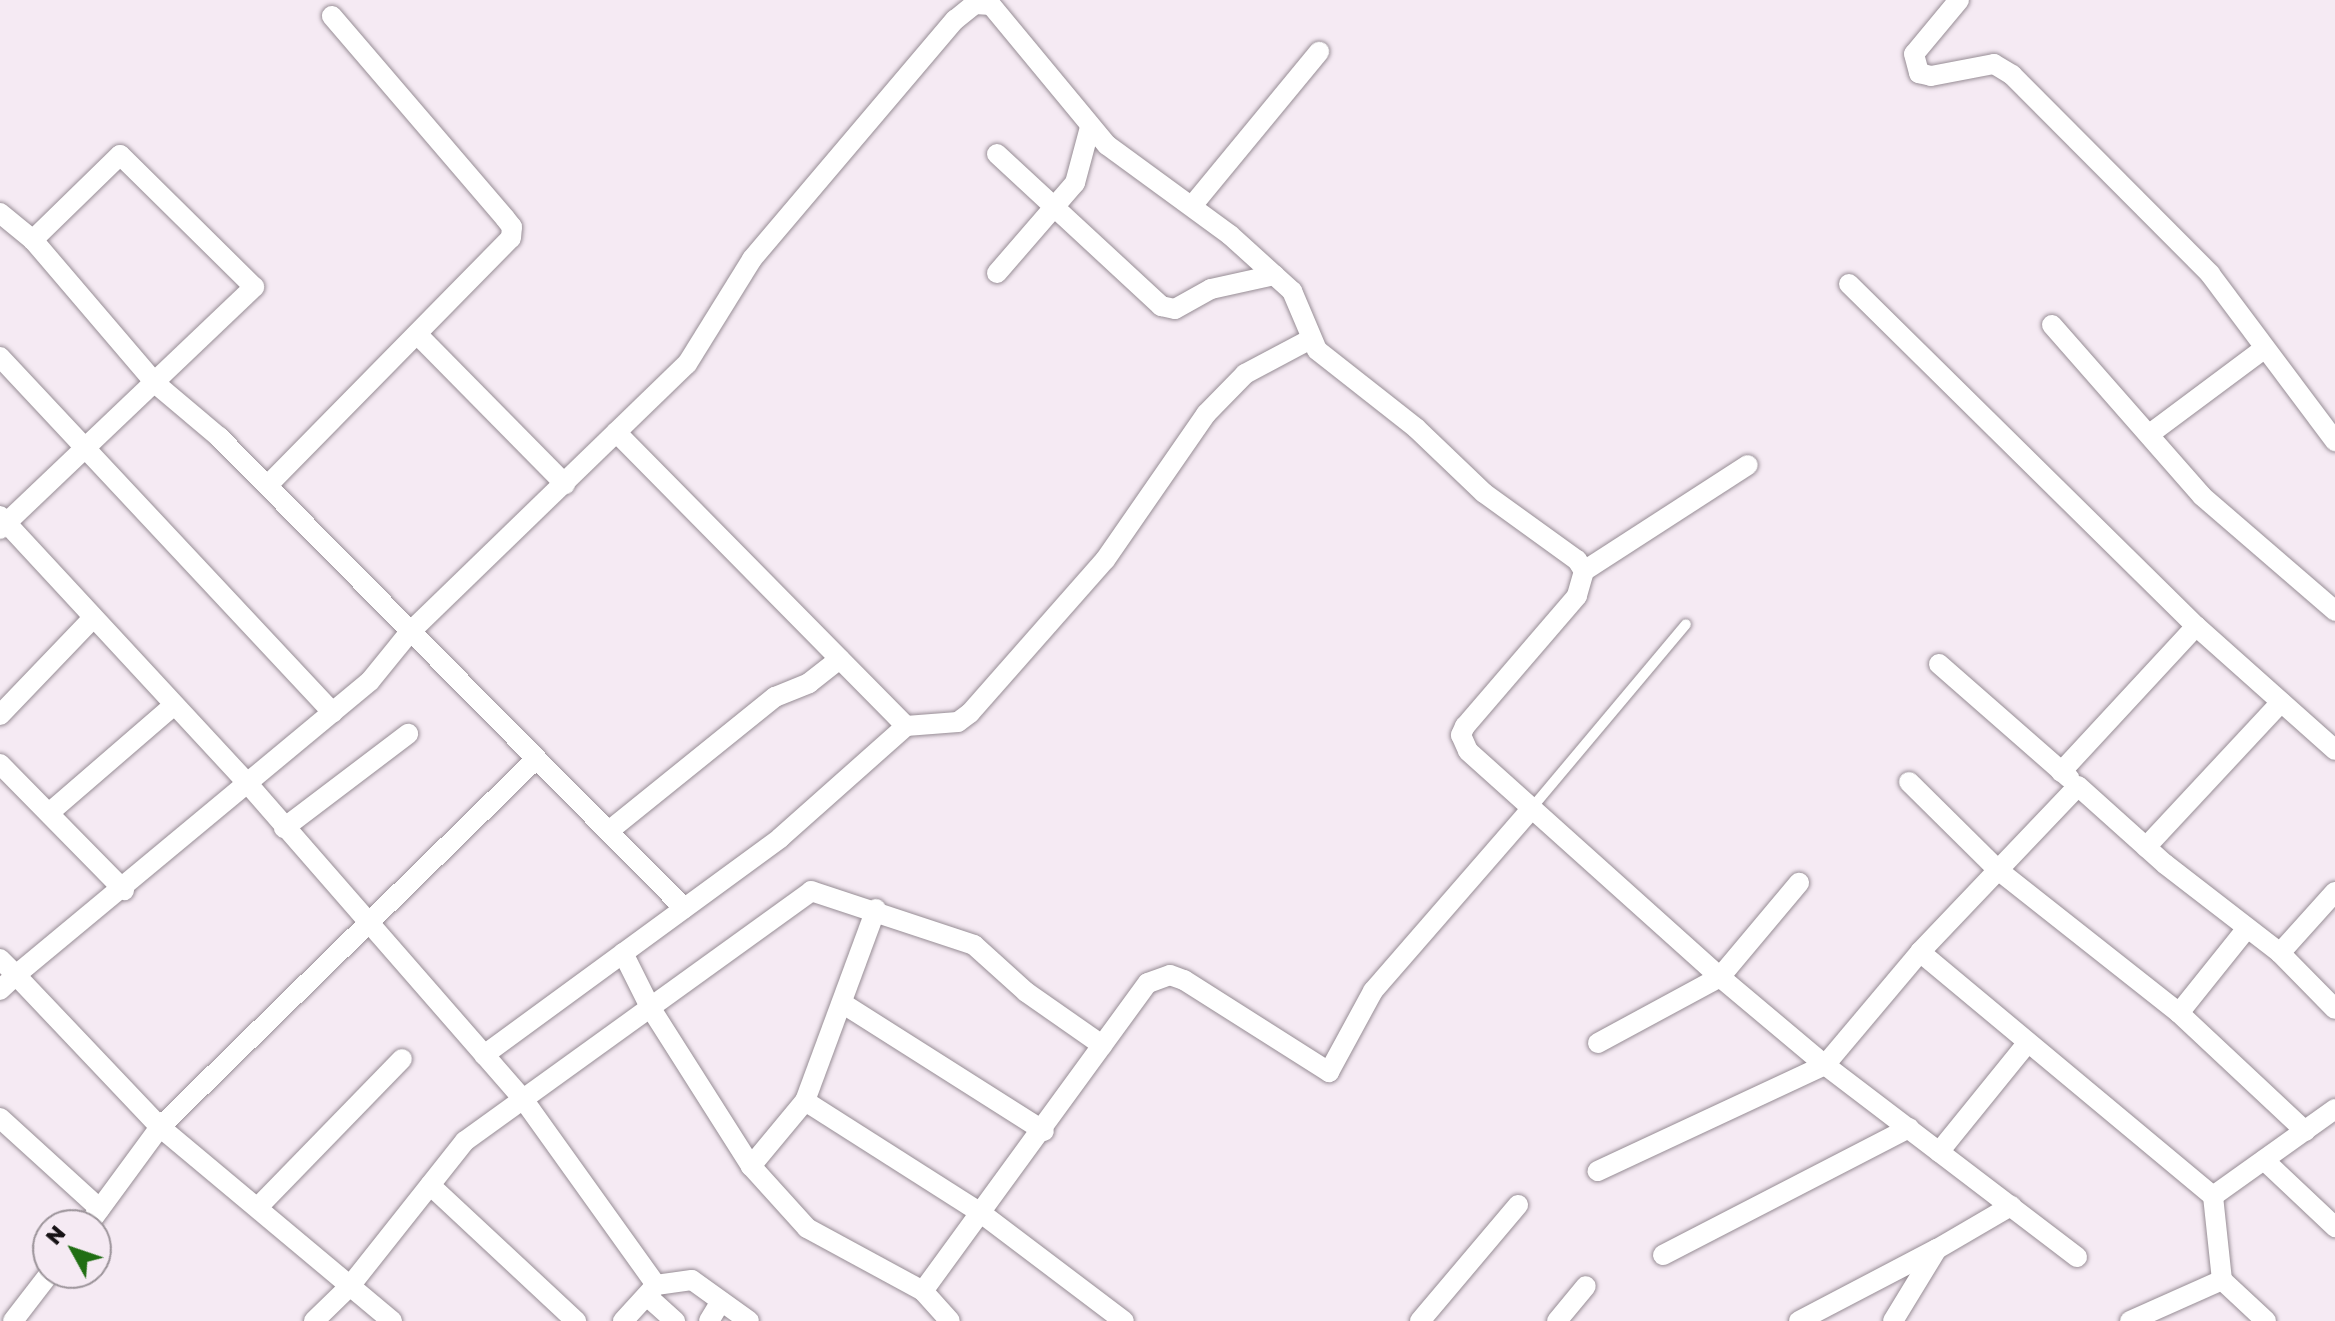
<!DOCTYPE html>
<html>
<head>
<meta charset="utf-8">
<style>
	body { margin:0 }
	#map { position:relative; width:2335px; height:1321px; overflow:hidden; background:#f5eaf3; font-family:"Golos Text",sans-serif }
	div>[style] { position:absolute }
	.roads { filter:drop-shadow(0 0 2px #978d95) drop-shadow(0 0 2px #978d95) }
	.service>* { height:10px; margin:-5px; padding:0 5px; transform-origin:5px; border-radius:5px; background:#fff }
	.minor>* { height:20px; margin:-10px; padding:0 10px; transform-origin:10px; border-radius:10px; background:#fff }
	span { translate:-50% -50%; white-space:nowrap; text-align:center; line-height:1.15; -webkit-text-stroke:6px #f5eaf3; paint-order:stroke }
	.north { position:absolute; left:32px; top:1209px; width:80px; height:80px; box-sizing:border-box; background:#f5eaf3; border:2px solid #9c949a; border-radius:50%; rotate:310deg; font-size:22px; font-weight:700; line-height:32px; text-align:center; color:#161215 }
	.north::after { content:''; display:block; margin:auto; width:28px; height:36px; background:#206e13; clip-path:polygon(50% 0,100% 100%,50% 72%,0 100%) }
</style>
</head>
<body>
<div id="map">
	<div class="roads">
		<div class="service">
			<div style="left:1531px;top:809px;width:241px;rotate:-50deg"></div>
		</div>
		<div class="minor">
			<div style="left:1959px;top:0;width:70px;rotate:129.8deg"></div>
			<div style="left:1914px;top:54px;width:20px;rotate:75deg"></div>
			<div style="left:1919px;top:73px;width:12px;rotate:14deg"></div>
			<div style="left:1931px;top:76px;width:64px;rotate:-10.8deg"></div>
			<div style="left:1994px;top:64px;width:21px;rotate:31deg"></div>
			<div style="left:2012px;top:75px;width:281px;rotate:45.1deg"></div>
			<div style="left:2210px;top:274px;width:209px;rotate:53.2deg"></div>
			<div style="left:997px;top:154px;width:224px;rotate:42.8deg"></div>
			<div style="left:1161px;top:306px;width:14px;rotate:12deg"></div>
			<div style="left:1175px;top:309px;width:41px;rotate:-29.1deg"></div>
			<div style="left:1211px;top:289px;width:65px;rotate:-12.5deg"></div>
			<div style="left:1192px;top:206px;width:200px;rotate:-50.5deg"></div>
			<div style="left:0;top:213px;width:43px;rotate:39.3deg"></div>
			<div style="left:33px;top:240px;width:188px;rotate:49.5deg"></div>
			<div style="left:155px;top:383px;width:84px;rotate:40.2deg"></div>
			<div style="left:219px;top:437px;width:662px;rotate:45.37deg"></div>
			<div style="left:997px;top:273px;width:119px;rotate:-49.1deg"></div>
			<div style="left:1075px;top:183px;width:58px;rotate:-75deg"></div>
			<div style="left:1849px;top:284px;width:487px;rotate:44.6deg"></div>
			<div style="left:2052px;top:325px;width:227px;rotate:48.7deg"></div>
			<div style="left:2202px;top:496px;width:176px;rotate:40.8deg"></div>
			<div style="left:417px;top:334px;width:211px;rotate:45.4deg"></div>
			<div style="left:0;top:357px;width:487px;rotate:46.9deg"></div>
			<div style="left:616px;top:432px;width:413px;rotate:45.4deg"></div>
			<div style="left:2151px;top:433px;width:142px;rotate:-36.7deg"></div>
			<div style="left:268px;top:485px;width:346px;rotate:-45.5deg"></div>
			<div style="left:511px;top:238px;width:11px;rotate:-85deg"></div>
			<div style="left:512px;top:227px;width:11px;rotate:-128deg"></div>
			<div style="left:505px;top:218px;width:266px;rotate:-130.6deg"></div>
			<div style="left:0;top:516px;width:367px;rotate:47.2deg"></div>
			<div style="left:249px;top:785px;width:417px;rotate:48.9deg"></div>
			<div style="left:523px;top:1099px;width:229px;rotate:54.4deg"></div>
			<div style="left:0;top:529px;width:351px;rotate:-43.6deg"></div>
			<div style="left:254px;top:287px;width:188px;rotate:-135.4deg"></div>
			<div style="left:120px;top:155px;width:122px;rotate:135.7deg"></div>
			<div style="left:1584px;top:571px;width:195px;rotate:-32.9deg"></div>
			<div style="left:1939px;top:664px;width:173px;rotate:41.2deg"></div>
			<div style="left:0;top:715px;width:134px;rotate:-46.2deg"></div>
			<div style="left:0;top:764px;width:177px;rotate:45.5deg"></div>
			<div style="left:2061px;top:772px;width:199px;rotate:-47.2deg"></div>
			<div style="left:2196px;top:626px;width:186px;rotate:41.7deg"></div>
			<div style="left:1909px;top:782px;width:125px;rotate:44.7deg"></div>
			<div style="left:1998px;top:870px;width:231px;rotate:38.3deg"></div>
			<div style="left:2179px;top:1013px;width:109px;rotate:-51.3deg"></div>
			<div style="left:49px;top:813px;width:165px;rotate:-40.8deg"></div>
			<div style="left:284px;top:828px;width:156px;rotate:-37.2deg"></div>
			<div style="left:610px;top:830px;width:212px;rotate:-38.9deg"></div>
			<div style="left:775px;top:697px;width:37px;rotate:-22deg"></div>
			<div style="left:809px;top:683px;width:39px;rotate:-38deg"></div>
			<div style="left:2146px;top:847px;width:198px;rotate:-47deg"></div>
			<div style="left:876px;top:909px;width:205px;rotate:110.3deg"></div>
			<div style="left:805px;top:1101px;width:85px;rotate:129.7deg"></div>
			<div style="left:751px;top:1166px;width:84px;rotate:47.9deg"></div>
			<div style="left:807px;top:1228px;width:132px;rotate:28.5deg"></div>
			<div style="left:923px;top:1291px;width:381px;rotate:-53.9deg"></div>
			<div style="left:1148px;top:983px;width:23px;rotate:-20deg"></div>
			<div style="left:1170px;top:975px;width:15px;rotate:20deg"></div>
			<div style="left:1184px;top:980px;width:172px;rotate:32.4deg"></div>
			<div style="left:1329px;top:1072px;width:92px;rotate:-61.5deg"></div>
			<div style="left:1373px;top:991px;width:241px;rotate:-49deg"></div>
			<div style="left:1920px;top:952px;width:381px;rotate:39.8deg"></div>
			<div style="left:2213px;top:1196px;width:150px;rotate:-35.5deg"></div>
			<div style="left:623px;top:953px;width:60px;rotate:63.4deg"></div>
			<div style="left:650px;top:1007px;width:188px;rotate:57.6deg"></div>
			<div style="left:2280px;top:953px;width:78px;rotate:45.5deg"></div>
			<div style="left:0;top:959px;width:23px;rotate:45deg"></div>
			<div style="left:16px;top:975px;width:22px;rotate:137deg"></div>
			<div style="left:842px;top:1003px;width:239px;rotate:32.4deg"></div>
			<div style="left:2179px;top:1013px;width:173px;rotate:43.1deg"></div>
			<div style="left:1598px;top:1043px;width:139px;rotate:-28.4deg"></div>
			<div style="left:1720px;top:977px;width:137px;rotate:40deg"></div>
			<div style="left:1825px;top:1065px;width:251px;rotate:155deg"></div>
			<div style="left:484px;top:1055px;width:367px;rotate:-36.2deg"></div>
			<div style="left:780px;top:838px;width:169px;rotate:-41.6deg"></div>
			<div style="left:906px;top:726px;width:52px;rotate:-4.4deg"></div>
			<div style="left:958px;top:722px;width:15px;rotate:-37deg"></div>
			<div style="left:970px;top:713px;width:204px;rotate:-48.6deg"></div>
			<div style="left:1105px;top:560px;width:178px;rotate:-55.3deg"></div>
			<div style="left:1206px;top:414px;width:56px;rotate:-45.7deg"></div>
			<div style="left:1245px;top:374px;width:72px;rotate:-28deg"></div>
			<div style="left:805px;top:1101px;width:209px;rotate:32.5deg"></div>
			<div style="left:981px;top:1213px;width:179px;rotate:37.1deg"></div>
			<div style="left:0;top:1118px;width:135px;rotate:42.3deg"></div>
			<div style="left:1939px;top:1152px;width:141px;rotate:-51deg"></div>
			<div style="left:2264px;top:1160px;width:98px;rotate:43.3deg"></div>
			<div style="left:430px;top:1185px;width:200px;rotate:43deg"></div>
			<div style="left:2213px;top:1196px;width:84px;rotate:83.9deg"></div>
			<div style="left:2222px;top:1280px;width:60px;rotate:43deg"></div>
			<div style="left:259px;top:1206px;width:205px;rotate:-45.8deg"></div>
			<div style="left:88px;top:1225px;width:122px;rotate:-53.7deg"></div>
			<div style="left:160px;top:1127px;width:209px;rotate:-133.5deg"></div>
			<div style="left:16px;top:975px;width:460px;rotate:-39.7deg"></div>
			<div style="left:370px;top:681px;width:62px;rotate:-50.9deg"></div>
			<div style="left:409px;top:633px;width:387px;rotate:-44.1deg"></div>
			<div style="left:687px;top:364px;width:123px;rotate:-58.2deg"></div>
			<div style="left:752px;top:259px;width:314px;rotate:-49.7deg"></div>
			<div style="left:955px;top:20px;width:26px;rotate:-39deg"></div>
			<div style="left:975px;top:4px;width:16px;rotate:4deg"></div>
			<div style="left:991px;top:5px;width:182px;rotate:50.4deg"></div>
			<div style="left:1107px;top:145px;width:152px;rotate:36.2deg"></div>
			<div style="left:1230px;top:235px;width:84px;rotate:42.1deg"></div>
			<div style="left:1292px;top:291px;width:64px;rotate:67deg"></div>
			<div style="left:1317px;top:350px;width:126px;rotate:38.2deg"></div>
			<div style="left:1416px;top:428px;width:94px;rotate:43.7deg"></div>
			<div style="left:1484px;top:493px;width:115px;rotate:35.8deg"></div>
			<div style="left:1577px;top:560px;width:13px;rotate:58deg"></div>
			<div style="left:1584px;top:571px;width:26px;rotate:106deg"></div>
			<div style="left:1577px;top:596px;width:172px;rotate:130.7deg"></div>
			<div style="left:1465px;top:726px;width:10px;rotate:114deg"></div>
			<div style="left:1461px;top:735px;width:17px;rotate:66deg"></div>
			<div style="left:1468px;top:751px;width:338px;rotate:41.9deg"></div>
			<div style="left:1720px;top:977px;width:123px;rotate:-50deg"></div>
			<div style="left:1663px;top:1255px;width:277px;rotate:-27.3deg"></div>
			<div style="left:2077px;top:1257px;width:317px;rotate:-142.7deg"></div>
			<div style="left:1825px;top:1065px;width:148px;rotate:-49.9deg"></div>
			<div style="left:1920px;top:952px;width:229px;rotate:-46.4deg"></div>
			<div style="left:2078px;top:786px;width:117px;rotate:41.9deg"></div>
			<div style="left:2165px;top:864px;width:145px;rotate:37.7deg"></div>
			<div style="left:2280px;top:953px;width:82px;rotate:-48deg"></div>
			<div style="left:923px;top:1291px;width:40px;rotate:48deg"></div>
			<div style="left:647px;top:1296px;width:38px;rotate:42deg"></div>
			<div style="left:13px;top:1321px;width:61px;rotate:-52.4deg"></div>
			<div style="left:314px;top:1321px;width:50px;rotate:-44.2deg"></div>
			<div style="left:350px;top:1286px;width:185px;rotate:-51.6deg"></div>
			<div style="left:465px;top:1141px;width:427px;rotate:-35.8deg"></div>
			<div style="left:811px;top:891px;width:172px;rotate:18.3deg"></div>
			<div style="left:974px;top:945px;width:70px;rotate:42.1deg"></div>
			<div style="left:1026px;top:992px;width:93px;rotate:34.9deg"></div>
			<div style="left:392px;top:1321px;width:302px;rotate:-140.1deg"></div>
			<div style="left:160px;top:1127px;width:525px;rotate:-44.38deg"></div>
			<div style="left:623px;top:1321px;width:49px;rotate:-47.5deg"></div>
			<div style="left:656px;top:1285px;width:36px;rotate:-8deg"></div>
			<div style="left:692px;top:1280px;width:70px;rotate:35.7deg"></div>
			<div style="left:709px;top:1321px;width:23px;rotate:-59deg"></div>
			<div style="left:1420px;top:1321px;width:152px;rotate:-49.8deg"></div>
			<div style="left:1557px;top:1321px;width:45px;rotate:-50.4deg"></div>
			<div style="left:1799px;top:1321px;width:156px;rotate:-27.6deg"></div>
			<div style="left:1893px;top:1321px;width:84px;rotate:-58.6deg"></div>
			<div style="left:1937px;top:1249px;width:86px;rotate:-30.2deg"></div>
			<div style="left:2130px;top:1321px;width:101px;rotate:-24deg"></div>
		</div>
	</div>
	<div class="north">N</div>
</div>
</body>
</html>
